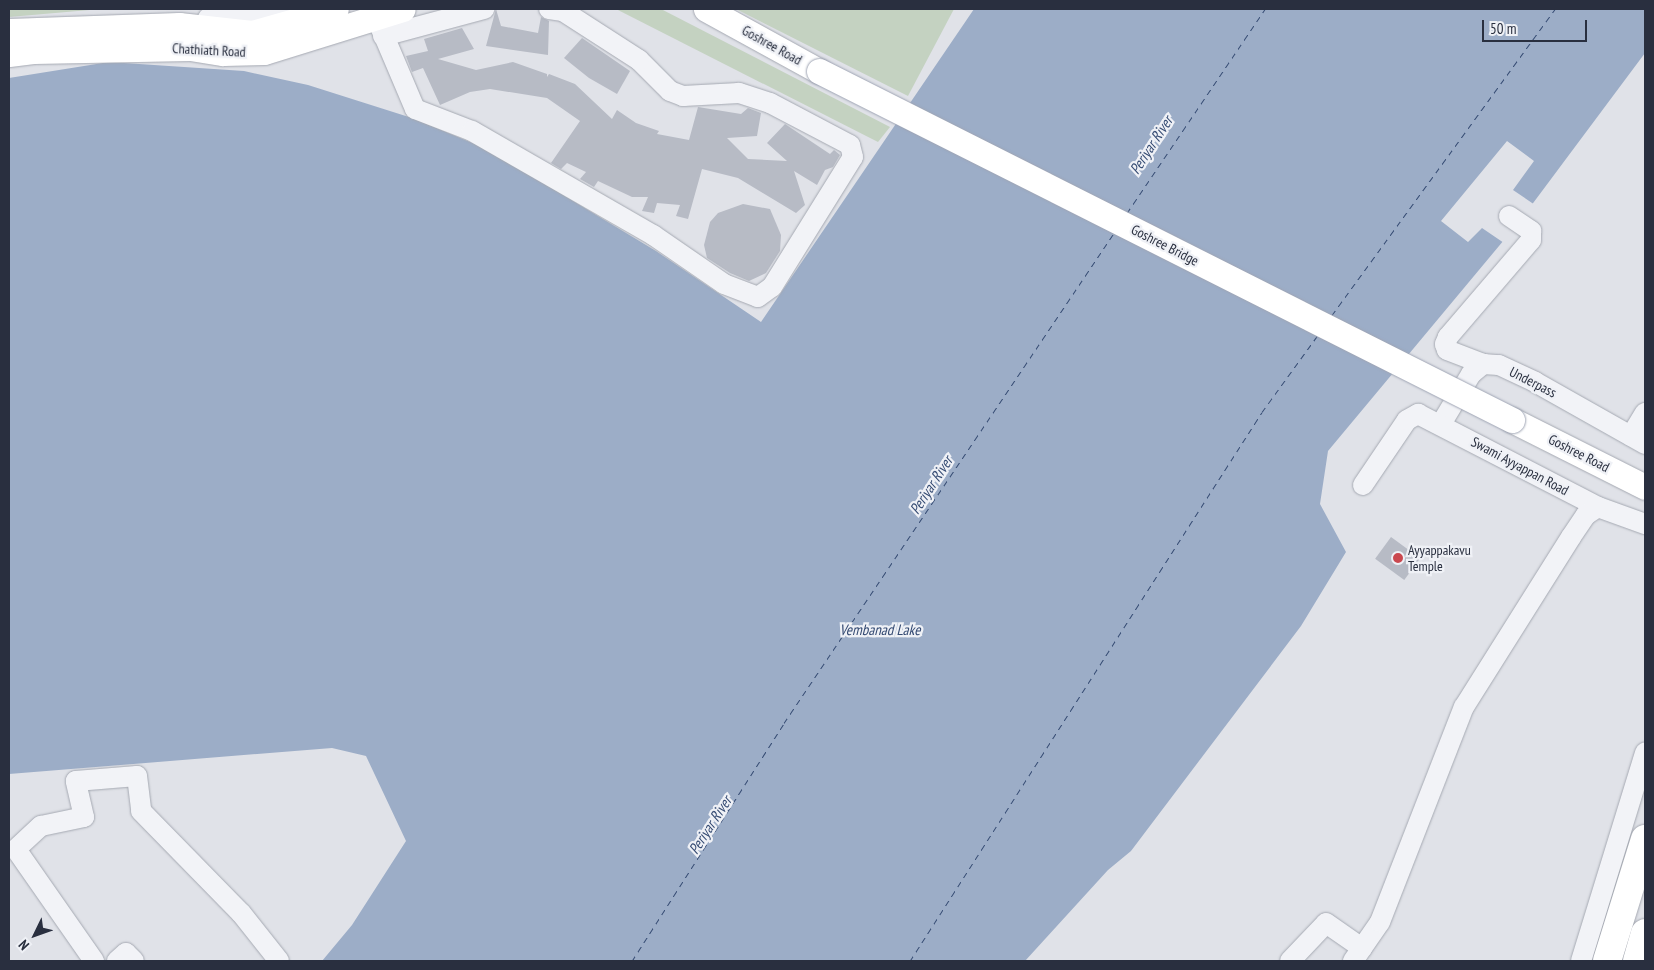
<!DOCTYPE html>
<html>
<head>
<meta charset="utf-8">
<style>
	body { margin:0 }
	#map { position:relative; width:1654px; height:970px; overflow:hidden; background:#e0e2e8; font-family:"PT Sans Narrow",sans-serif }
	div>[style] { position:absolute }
	.green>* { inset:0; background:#c4d2c1 }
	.water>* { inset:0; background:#9cadc7 }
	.pier>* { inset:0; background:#e0e2e8 }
	.ferry>* { height:1px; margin-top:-0.5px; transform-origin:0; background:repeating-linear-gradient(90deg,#344a72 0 6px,transparent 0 11px) }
	.building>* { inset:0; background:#b7bbc5; transform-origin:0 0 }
	.roads { filter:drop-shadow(0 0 1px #a5a9b2) drop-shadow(0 0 1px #a5a9b2) }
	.minor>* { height:20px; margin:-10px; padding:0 10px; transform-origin:10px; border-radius:10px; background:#f2f3f7 }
	.major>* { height:25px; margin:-12.5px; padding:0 12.5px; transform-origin:12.5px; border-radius:12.5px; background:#fff }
	.highway>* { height:28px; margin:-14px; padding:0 14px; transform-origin:14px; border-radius:14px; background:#fff }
	.bridges { filter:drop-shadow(0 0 1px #9fa5b4) drop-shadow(0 0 1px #9fa5b4) }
	.major-bridge>* { height:25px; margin:-12.5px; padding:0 12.5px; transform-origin:12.5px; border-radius:12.5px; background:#fff }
	.dots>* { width:14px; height:14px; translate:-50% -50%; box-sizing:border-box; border:2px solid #eff1f6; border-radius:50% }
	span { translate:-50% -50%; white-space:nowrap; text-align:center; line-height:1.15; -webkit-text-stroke:4.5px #eff1f6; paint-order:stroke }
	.street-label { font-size:14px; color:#292f3f }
	.poi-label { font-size:14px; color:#292f3f }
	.left { translate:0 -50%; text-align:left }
	.water-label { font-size:15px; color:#344a72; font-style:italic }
	.frame { position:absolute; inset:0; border:10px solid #292f3f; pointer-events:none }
	.north { position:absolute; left:10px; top:910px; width:50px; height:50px; -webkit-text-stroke:4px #eff1f6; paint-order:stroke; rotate:228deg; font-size:14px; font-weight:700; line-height:20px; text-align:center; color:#292f3f }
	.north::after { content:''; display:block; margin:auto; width:18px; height:22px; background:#292f3f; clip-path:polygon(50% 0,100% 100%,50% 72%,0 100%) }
	.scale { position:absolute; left:1482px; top:20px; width:105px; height:22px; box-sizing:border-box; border:2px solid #292f3f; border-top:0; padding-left:6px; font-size:15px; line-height:18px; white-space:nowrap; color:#292f3f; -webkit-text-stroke:4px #eff1f6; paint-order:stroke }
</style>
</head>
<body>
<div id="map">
	<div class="green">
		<div style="clip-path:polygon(9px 9px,101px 9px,9px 17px)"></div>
		<div style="clip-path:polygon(616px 9px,661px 9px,890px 127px,878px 142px)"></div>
		<div style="clip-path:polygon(736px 9px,954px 9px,908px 96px)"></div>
	</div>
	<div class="water">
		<div style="clip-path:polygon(974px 9px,1645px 9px,1645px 53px,1519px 222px,1328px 451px,1320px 504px,1346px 552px,1301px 626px,1131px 851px,1108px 870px,1025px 961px,322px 961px,352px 925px,406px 841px,366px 756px,332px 748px,9px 774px,9px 78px,109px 62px,244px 71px,308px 85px,412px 118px,487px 149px,656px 251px,761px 322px)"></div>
	</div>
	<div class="pier">
		<div style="clip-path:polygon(1507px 141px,1534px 161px,1513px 190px,1535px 205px,1504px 243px,1482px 228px,1468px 242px,1441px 221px)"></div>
	</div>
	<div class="ferry">
		<div style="left:1127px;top:213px;width:246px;rotate:-55.9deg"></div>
		<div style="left:1332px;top:315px;width:379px;rotate:-53.9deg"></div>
		<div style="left:632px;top:961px;width:282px;rotate:-57.4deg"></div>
		<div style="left:784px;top:723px;width:591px;rotate:-56.04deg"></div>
		<div style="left:910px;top:961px;width:652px;rotate:-57.33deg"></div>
		<div style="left:1262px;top:412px;width:95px;rotate:-54deg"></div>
	</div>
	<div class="building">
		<div style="clip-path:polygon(496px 9px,501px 26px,538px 33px,541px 17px,549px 21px,548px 55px,486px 46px)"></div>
		<div style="clip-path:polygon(462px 28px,474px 49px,438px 59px,476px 70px,513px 62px,547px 74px,547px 77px,549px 74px,575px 84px,612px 119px,617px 110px,636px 123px,659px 131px,657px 134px,689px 140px,698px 107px,741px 114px,748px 108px,761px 113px,757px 136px,727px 138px,748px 159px,787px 161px,767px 143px,785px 124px,830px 154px,834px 150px,840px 155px,833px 167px,825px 170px,817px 185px,794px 171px,805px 205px,796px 213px,738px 178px,702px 169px,688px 219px,676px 216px,680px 205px,657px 203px,654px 213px,642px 211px,648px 197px,632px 197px,598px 181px,594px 187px,580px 179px,586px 172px,567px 163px,561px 169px,551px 163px,580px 121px,547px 98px,490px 89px,470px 92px,440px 105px,423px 68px,412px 72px,406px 56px,428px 51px,424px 39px)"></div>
		<div style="clip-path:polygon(582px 38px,630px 71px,617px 94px,589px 78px,564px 58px)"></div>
		<div style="clip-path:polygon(743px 204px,770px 209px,781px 235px,780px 251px,766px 273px,749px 281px,730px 273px,707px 258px,704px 245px,710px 222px,718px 213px)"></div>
		<div style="left:1391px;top:537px;width:36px;height:27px;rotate:36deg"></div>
	</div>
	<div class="roads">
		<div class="minor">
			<div style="left:376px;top:17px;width:100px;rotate:67deg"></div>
			<div style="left:415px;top:109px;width:61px;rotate:21.1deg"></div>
			<div style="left:472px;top:131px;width:209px;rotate:29.9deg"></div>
			<div style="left:653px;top:235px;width:86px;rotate:34.6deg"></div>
			<div style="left:724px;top:284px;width:36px;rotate:21deg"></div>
			<div style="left:758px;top:297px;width:17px;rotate:-36deg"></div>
			<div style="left:772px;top:287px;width:153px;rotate:-58.1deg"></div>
			<div style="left:853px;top:157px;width:12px;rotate:-104deg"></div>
			<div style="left:850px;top:145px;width:90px;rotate:-152.3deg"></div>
			<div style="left:770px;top:103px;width:33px;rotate:-162deg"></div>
			<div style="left:739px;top:93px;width:56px;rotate:176.9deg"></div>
			<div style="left:683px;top:96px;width:14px;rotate:-159deg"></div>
			<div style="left:670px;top:91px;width:44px;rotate:-135deg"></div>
			<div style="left:639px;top:60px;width:90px;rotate:-147.2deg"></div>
			<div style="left:563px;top:11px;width:14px;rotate:-172deg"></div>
			<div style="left:208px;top:18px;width:43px"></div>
			<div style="left:251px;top:18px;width:33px;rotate:-16deg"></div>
			<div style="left:383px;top:36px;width:105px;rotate:-15deg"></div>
			<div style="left:1509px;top:216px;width:27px;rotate:34deg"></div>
			<div style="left:1531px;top:231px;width:9px;rotate:90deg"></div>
			<div style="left:1531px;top:240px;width:128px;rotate:130.6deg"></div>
			<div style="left:1448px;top:337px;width:8px;rotate:113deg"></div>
			<div style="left:1445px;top:344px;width:6px;rotate:72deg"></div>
			<div style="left:1447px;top:350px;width:39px;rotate:21deg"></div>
			<div style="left:1483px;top:364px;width:16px;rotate:4deg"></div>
			<div style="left:1499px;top:365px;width:40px;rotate:25deg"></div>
			<div style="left:1535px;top:382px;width:126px;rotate:29.4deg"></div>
			<div style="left:1441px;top:424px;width:58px;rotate:-59deg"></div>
			<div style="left:1471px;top:374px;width:16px;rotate:-40deg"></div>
			<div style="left:1631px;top:436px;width:27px;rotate:-59deg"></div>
			<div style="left:1363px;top:485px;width:78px;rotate:-55.9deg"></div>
			<div style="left:1407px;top:420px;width:13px;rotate:-29deg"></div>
			<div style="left:1418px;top:414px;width:203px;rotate:27.3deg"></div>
			<div style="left:1598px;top:507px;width:50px;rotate:19.9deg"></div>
			<div style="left:94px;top:961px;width:136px;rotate:-124.9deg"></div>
			<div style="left:16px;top:849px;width:34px;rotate:-43deg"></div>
			<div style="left:41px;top:826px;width:44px;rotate:-11.8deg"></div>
			<div style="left:84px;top:817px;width:37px;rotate:-103deg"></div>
			<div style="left:76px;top:781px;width:61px;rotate:-4.7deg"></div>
			<div style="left:137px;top:776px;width:35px;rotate:83deg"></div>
			<div style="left:141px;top:811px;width:143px;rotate:45.6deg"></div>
			<div style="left:241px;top:913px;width:61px;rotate:51.6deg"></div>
			<div style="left:117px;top:961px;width:12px;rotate:-42deg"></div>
			<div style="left:126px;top:953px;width:11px;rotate:45deg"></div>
			<div style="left:1290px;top:961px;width:52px;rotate:-46.5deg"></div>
			<div style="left:1326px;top:923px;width:44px;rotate:34.8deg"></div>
			<div style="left:1353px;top:961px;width:47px;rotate:-55.3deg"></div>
			<div style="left:1380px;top:922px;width:231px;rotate:-68.7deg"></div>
			<div style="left:1464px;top:707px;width:201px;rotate:-57.8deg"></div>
			<div style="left:1571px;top:537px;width:27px;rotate:-56deg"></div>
			<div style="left:1586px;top:515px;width:14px;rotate:-34deg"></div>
			<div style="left:1581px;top:961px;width:218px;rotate:-72.9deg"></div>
		</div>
		<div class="major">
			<div style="left:706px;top:9px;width:129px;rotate:28.8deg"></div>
			<div style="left:9px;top:31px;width:170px;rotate:-2deg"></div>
			<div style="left:179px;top:25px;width:73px;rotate:6.3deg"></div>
			<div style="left:252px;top:33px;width:87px;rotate:-15.9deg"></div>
			<div style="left:9px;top:54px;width:24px;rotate:-7deg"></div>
			<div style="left:33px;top:51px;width:157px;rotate:-1.1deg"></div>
			<div style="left:190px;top:48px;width:33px;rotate:9deg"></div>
			<div style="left:223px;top:53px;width:41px;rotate:-1.4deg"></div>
			<div style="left:264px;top:52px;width:145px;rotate:-17.2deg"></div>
			<div style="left:1512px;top:420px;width:149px;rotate:26.7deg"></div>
		</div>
		<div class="highway">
			<div style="left:1607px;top:961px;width:128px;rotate:-72.7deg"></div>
			<div style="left:1637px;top:961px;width:29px;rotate:-74deg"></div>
		</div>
	</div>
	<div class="bridges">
		<div class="major-bridge">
			<div style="left:819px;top:71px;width:776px;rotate:26.73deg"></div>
		</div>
	</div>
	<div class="dots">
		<div style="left:1398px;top:558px;background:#ca484f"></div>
	</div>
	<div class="street-label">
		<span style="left:772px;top:45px;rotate:29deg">Goshree Road</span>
		<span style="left:209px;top:50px;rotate:3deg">Chathiath Road</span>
		<span style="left:1165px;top:245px;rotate:27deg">Goshree Bridge</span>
		<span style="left:1533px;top:382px;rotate:27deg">Underpass</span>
		<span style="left:1579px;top:453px;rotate:27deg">Goshree Road</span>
		<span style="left:1520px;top:466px;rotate:28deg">Swami Ayyappan Road</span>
	</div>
	<div class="poi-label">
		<span class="left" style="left:1408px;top:558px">Ayyappakavu<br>Temple</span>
	</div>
	<div class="water-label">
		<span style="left:1151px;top:145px;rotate:-57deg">Periyar River</span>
		<span style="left:931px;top:485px;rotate:-57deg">Periyar River</span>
		<span style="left:880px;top:630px">Vembanad Lake</span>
		<span style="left:710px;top:825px;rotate:-57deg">Periyar River</span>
	</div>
	<div class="frame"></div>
	<div class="north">N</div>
	<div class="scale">50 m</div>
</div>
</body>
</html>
